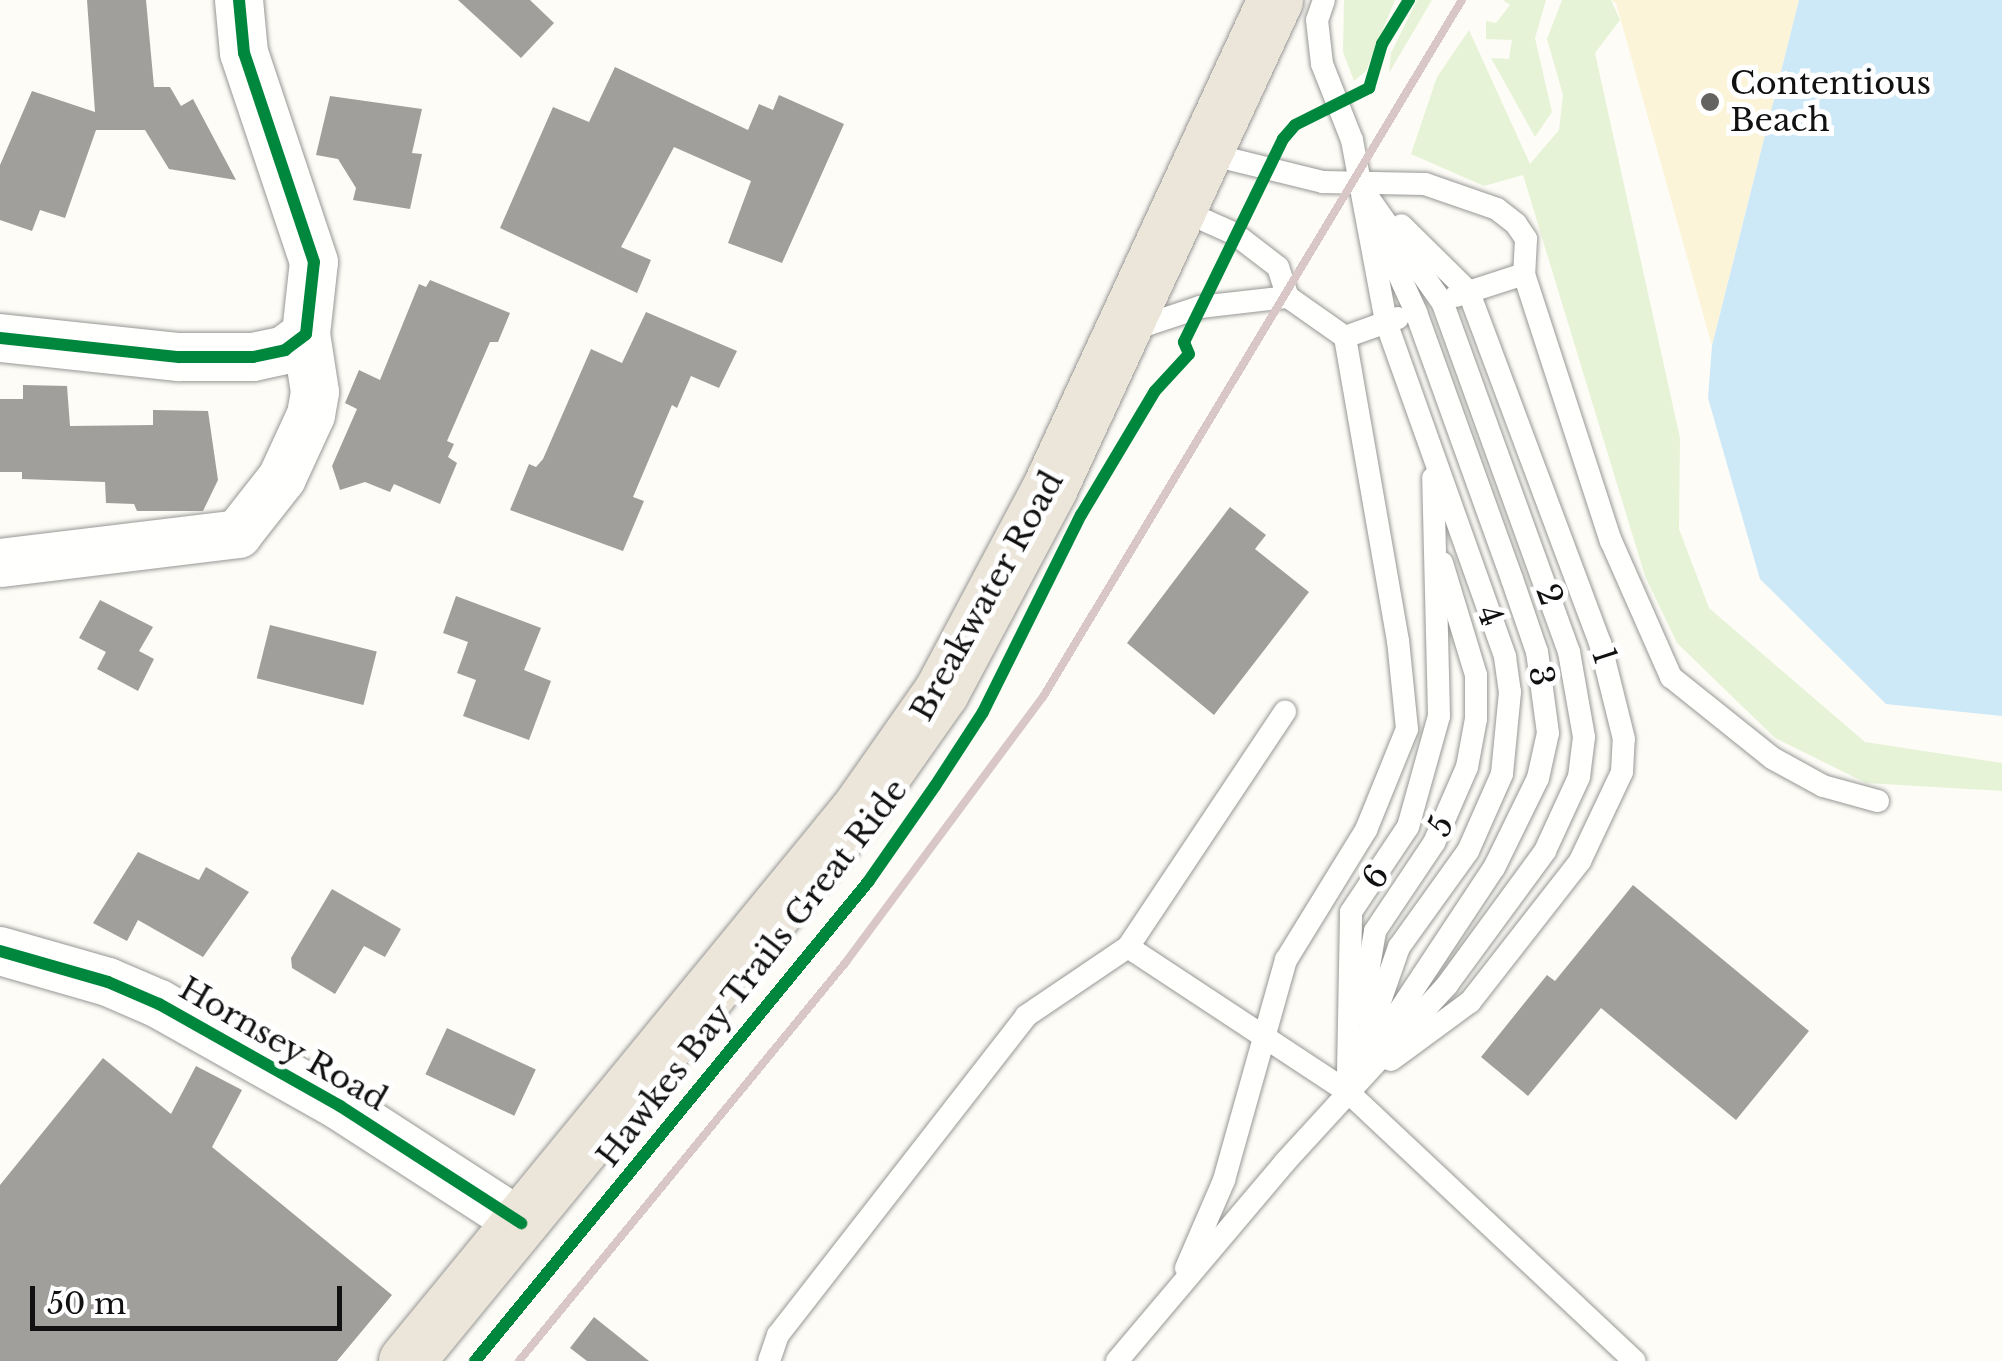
<!DOCTYPE html>
<html>
<head>
<meta charset="utf-8">
<style>
	body { margin:0 }
	#map { position:relative; width:2002px; height:1361px; overflow:hidden; background:#fdfcf7; font-family:"Libre Baskerville",serif }
	div>[style] { position:absolute }
	.green>* { inset:0; background:#e7f3d7 }
	.sand>* { inset:0; background:#fcf4d9 }
	.water>* { inset:0; background:#cde8f7 }
	.building>* { inset:0; background:#a19f9c; transform-origin:0 0 }
	.roads { filter:drop-shadow(0 0 2px #979795) drop-shadow(0 0 2px #979795) }
	.service>* { height:22px; margin:-11px; padding:0 11px; transform-origin:11px; border-radius:11px; background:#fffffe }
	.minor>* { height:48px; margin:-24px; padding:0 24px; transform-origin:24px; border-radius:24px; background:#fffffe }
	.trunk>* { height:55px; margin:-27.5px; padding:0 27.5px; transform-origin:27.5px; border-radius:27.5px; background:#ece5da }
	.rail>* { height:8px; margin:-4px; padding:0 4px; transform-origin:4px; border-radius:4px; background:#d9c6c7 }
	.cycleway>* { height:12px; margin:-6px; padding:0 6px; transform-origin:6px; border-radius:6px; background:#00873e }
	.dots>* { width:28px; height:28px; translate:-50% -50%; box-sizing:border-box; border:5px solid #fff; border-radius:50% }
	span { translate:-50% -50%; white-space:nowrap; text-align:center; line-height:1.15; -webkit-text-stroke:10px #fff; paint-order:stroke }
	.poi-label { font-size:32px; color:#111 }
	.left { translate:0 -50%; text-align:left }
	.street-label { font-size:32px; color:#111 }
	.scale { position:absolute; left:30px; top:1286px; width:312px; height:45px; box-sizing:border-box; border:5px solid #111; border-top:0; padding-left:12px; font-size:30px; line-height:35px; white-space:nowrap; color:#111; -webkit-text-stroke:8px #fff; paint-order:stroke }
</style>
</head>
<body>
<div id="map">
	<div class="green">
		<div style="clip-path:polygon(1344px 0,1395px 0,1366px 71px,1354px 81px,1343px 52px)"></div>
		<div style="clip-path:polygon(1417px 0,1432px 0,1389px 73px,1391px 53px)"></div>
		<div style="clip-path:polygon(1503px 0,1546px 0,1535px 38px,1552px 112px,1535px 137px,1491px 58px,1509px 59px,1512px 40px,1486px 39px,1486px 21px,1496px 23px,1510px 5px)"></div>
		<div style="clip-path:polygon(1562px 0,1611px 0,1620px 20px,1595px 53px,1680px 438px,1679px 529px,1709px 608px,1865px 742px,2002px 763px,2002px 791px,1866px 783px,1775px 738px,1677px 643px,1645px 576px,1523px 175px,1484px 186px,1411px 154px,1437px 77px,1469px 30px,1530px 164px,1559px 130px,1563px 95px,1547px 39px)"></div>
	</div>
	<div class="sand">
		<div style="clip-path:polygon(1611px 0,1799px 0,1712px 346px,1616px 3px)"></div>
	</div>
	<div class="water">
		<div style="clip-path:polygon(1799px 0,2002px 0,2002px 716px,1886px 704px,1760px 579px,1708px 398px,1712px 346px)"></div>
	</div>
	<div class="building">
		<div style="clip-path:polygon(87px 0,146px 0,154px 87px,170px 87px,181px 106px,193px 99px,236px 180px,169px 169px,145px 130px,96px 130px,65px 218px,40px 210px,32px 231px,0 220px,0 165px,32px 91px,95px 112px)"></div>
		<div style="clip-path:polygon(458px 0,530px 0,554px 23px,521px 58px)"></div>
		<div style="clip-path:polygon(615px 67px,748px 130px,759px 104px,773px 110px,779px 95px,844px 124px,782px 263px,728px 243px,751px 181px,674px 147px,621px 247px,651px 260px,637px 293px,500px 228px,553px 107px,589px 122px)"></div>
		<div style="clip-path:polygon(330px 96px,422px 109px,412px 153px,422px 154px,410px 209px,353px 200px,356px 188px,338px 159px,316px 155px)"></div>
		<div style="clip-path:polygon(430px 280px,510px 313px,498px 342px,490px 342px,447px 441px,454px 444px,448px 457px,457px 463px,440px 504px,394px 484px,390px 492px,365px 482px,340px 490px,332px 466px,357px 409px,345px 403px,359px 370px,380px 380px,419px 284px,426px 287px)"></div>
		<div style="clip-path:polygon(646px 312px,737px 351px,719px 388px,691px 376px,677px 408px,672px 405px,633px 497px,644px 501px,623px 551px,510px 510px,529px 464px,536px 467px,543px 459px,591px 349px,622px 363px)"></div>
		<div style="clip-path:polygon(23px 385px,67px 386px,70px 426px,153px 425px,153px 410px,208px 411px,218px 480px,203px 511px,137px 511px,134px 504px,106px 503px,105px 482px,22px 479px,22px 472px,0 472px,0 399px,23px 399px)"></div>
		<div style="clip-path:polygon(1230px 507px,1266px 535px,1255px 549px,1309px 592px,1214px 715px,1127px 643px)"></div>
		<div style="clip-path:polygon(456px 596px,541px 628px,524px 670px,551px 681px,529px 740px,463px 716px,476px 680px,457px 673px,468px 642px,443px 633px)"></div>
		<div style="clip-path:polygon(100px 600px,153px 627px,139px 651px,154px 659px,138px 691px,97px 669px,106px 652px,79px 638px)"></div>
		<div style="left:270px;top:625px;width:110px;height:55px;rotate:14deg"></div>
		<div style="clip-path:polygon(138px 852px,199px 880px,206px 867px,249px 892px,203px 957px,138px 920px,127px 941px,93px 923px)"></div>
		<div style="clip-path:polygon(1633px 885px,1809px 1031px,1736px 1120px,1601px 1008px,1528px 1096px,1481px 1057px,1547px 975px,1555px 981px)"></div>
		<div style="clip-path:polygon(332px 889px,401px 929px,385px 957px,364px 946px,335px 994px,292px 968px,291px 958px)"></div>
		<div style="left:447px;top:1028px;width:98px;height:51px;rotate:25deg"></div>
		<div style="clip-path:polygon(103px 1058px,171px 1114px,196px 1066px,242px 1090px,212px 1147px,392px 1295px,337px 1361px,0 1361px,0 1185px)"></div>
		<div style="clip-path:polygon(594px 1317px,649px 1361px,587px 1361px,570px 1348px)"></div>
	</div>
	<div class="roads">
		<div class="service">
			<div style="left:1324px;top:0;width:21px;rotate:109deg"></div>
			<div style="left:1317px;top:20px;width:44px;rotate:83.5deg"></div>
			<div style="left:1322px;top:64px;width:82px;rotate:68.5deg"></div>
			<div style="left:1352px;top:140px;width:185px;rotate:79.4deg"></div>
			<div style="left:1386px;top:322px;width:356px;rotate:70.4deg"></div>
			<div style="left:1505px;top:657px;width:35px;rotate:82deg"></div>
			<div style="left:1510px;top:692px;width:82px;rotate:95.6deg"></div>
			<div style="left:1502px;top:774px;width:84px;rotate:113.8deg"></div>
			<div style="left:1468px;top:851px;width:118px;rotate:125.7deg"></div>
			<div style="left:1399px;top:947px;width:145px;rotate:109.3deg"></div>
			<div style="left:1205px;top:153px;width:122px;rotate:13.8deg"></div>
			<div style="left:1323px;top:182px;width:102px;rotate:1.1deg"></div>
			<div style="left:1425px;top:184px;width:76px;rotate:19.1deg"></div>
			<div style="left:1497px;top:209px;width:24px;rotate:38deg"></div>
			<div style="left:1516px;top:224px;width:18px;rotate:56deg"></div>
			<div style="left:1526px;top:239px;width:35px;rotate:93deg"></div>
			<div style="left:1524px;top:274px;width:281px;rotate:72deg"></div>
			<div style="left:1611px;top:541px;width:149px;rotate:66.2deg"></div>
			<div style="left:1671px;top:677px;width:129px;rotate:38.7deg"></div>
			<div style="left:1772px;top:758px;width:58px;rotate:28.8deg"></div>
			<div style="left:1823px;top:786px;width:57px;rotate:15.3deg"></div>
			<div style="left:1177px;top:208px;width:64px;rotate:24.1deg"></div>
			<div style="left:1235px;top:234px;width:54px;rotate:37.5deg"></div>
			<div style="left:1278px;top:267px;width:32px;rotate:72deg"></div>
			<div style="left:1456px;top:296px;width:71px;rotate:-17.9deg"></div>
			<div style="left:1131px;top:330px;width:73px;rotate:-18.4deg"></div>
			<div style="left:1200px;top:307px;width:89px;rotate:-6.5deg"></div>
			<div style="left:1288px;top:297px;width:70px;rotate:35.1deg"></div>
			<div style="left:1345px;top:337px;width:56px;rotate:-19.7deg"></div>
			<div style="left:1128px;top:947px;width:263px;rotate:33.4deg"></div>
			<div style="left:1348px;top:1092px;width:393px;rotate:43.2deg"></div>
			<div style="left:1361px;top:1014px;width:84px;rotate:-80.4deg"></div>
			<div style="left:1375px;top:931px;width:106px;rotate:-56.2deg"></div>
			<div style="left:1434px;top:843px;width:83px;rotate:-66.5deg"></div>
			<div style="left:1467px;top:767px;width:49px;rotate:-79.4deg"></div>
			<div style="left:1476px;top:719px;width:44px;rotate:-90deg"></div>
			<div style="left:1476px;top:675px;width:117px;rotate:-106.9deg"></div>
			<div style="left:1374px;top:1049px;width:217px;rotate:-56.5deg"></div>
			<div style="left:1494px;top:868px;width:100px;rotate:-63.9deg"></div>
			<div style="left:1538px;top:778px;width:46px;rotate:-77.5deg"></div>
			<div style="left:1548px;top:733px;width:82px;rotate:-97.7deg"></div>
			<div style="left:1537px;top:652px;width:77px;rotate:-108.9deg"></div>
			<div style="left:1512px;top:579px;width:284px;rotate:-109.8deg"></div>
			<div style="left:1416px;top:312px;width:91px;rotate:-114.6deg"></div>
			<div style="left:1391px;top:1060px;width:98px;rotate:-36.3deg"></div>
			<div style="left:1470px;top:1002px;width:179px;rotate:-52deg"></div>
			<div style="left:1580px;top:861px;width:98px;rotate:-64.7deg"></div>
			<div style="left:1622px;top:772px;width:33px;rotate:-87deg"></div>
			<div style="left:1624px;top:739px;width:99px;rotate:-104deg"></div>
			<div style="left:1600px;top:643px;width:375px;rotate:-110.5deg"></div>
			<div style="left:1469px;top:292px;width:95px;rotate:-135.4deg"></div>
			<div style="left:1348px;top:1073px;width:161px;rotate:-88.9deg"></div>
			<div style="left:1351px;top:912px;width:102px;rotate:-56.2deg"></div>
			<div style="left:1408px;top:827px;width:115px;rotate:-74.4deg"></div>
			<div style="left:1439px;top:716px;width:238px;rotate:-91.4deg"></div>
			<div style="left:1186px;top:1268px;width:96px;rotate:-66.6deg"></div>
			<div style="left:1224px;top:1180px;width:229px;rotate:-74.3deg"></div>
			<div style="left:1286px;top:960px;width:153px;rotate:-58.4deg"></div>
			<div style="left:1366px;top:830px;width:109px;rotate:-67.9deg"></div>
			<div style="left:1407px;top:729px;width:88px;rotate:-95.8deg"></div>
			<div style="left:1398px;top:641px;width:309px;rotate:-99.9deg"></div>
			<div style="left:769px;top:1361px;width:28px;rotate:-71deg"></div>
			<div style="left:778px;top:1335px;width:404px;rotate:-52.1deg"></div>
			<div style="left:1026px;top:1016px;width:123px;rotate:-34.1deg"></div>
			<div style="left:1128px;top:947px;width:283px;rotate:-56.3deg"></div>
			<div style="left:1117px;top:1361px;width:260px;rotate:-49.8deg"></div>
			<div style="left:1285px;top:1162px;width:240px;rotate:-47.5deg"></div>
			<div style="left:1447px;top:985px;width:166px;rotate:-53.8deg"></div>
			<div style="left:1545px;top:851px;width:81px;rotate:-65.3deg"></div>
			<div style="left:1579px;top:777px;width:40px;rotate:-82.9deg"></div>
			<div style="left:1584px;top:737px;width:86px;rotate:-100deg"></div>
			<div style="left:1569px;top:652px;width:372px;rotate:-109.9deg"></div>
			<div style="left:1442px;top:302px;width:149px;rotate:-125.2deg"></div>
		</div>
		<div class="minor">
			<div style="left:0;top:338px;width:180px;rotate:6.1deg"></div>
			<div style="left:179px;top:357px;width:74px"></div>
			<div style="left:253px;top:357px;width:33px;rotate:-12deg"></div>
			<div style="left:285px;top:350px;width:26px;rotate:-37deg"></div>
			<div style="left:306px;top:334px;width:72px;rotate:-83.7deg"></div>
			<div style="left:314px;top:262px;width:220px;rotate:-108.5deg"></div>
			<div style="left:244px;top:53px;width:53px;rotate:-95.4deg"></div>
			<div style="left:0;top:563px;width:240px;rotate:-6.9deg"></div>
			<div style="left:238px;top:534px;width:71px;rotate:-51.8deg"></div>
			<div style="left:282px;top:478px;width:69px;rotate:-65.3deg"></div>
			<div style="left:311px;top:415px;width:23px;rotate:-80deg"></div>
			<div style="left:315px;top:392px;width:59px;rotate:-98.8deg"></div>
			<div style="left:0;top:951px;width:112px;rotate:16deg"></div>
			<div style="left:108px;top:982px;width:56px;rotate:23.3deg"></div>
			<div style="left:159px;top:1004px;width:208px;rotate:29.4deg"></div>
			<div style="left:340px;top:1106px;width:216px;rotate:32.9deg"></div>
		</div>
		<div class="trunk">
			<div style="left:406px;top:1361px;width:713px;rotate:-50.64deg"></div>
			<div style="left:858px;top:810px;width:144px;rotate:-54.9deg"></div>
			<div style="left:941px;top:692px;width:230px;rotate:-62deg"></div>
			<div style="left:1049px;top:489px;width:539px;rotate:-65.2deg"></div>
		</div>
	</div>
	<div class="rail">
		<div style="left:519px;top:1361px;width:516px;rotate:-50.66deg"></div>
		<div style="left:846px;top:962px;width:330px;rotate:-53.4deg"></div>
		<div style="left:1043px;top:697px;width:813px;rotate:-58.99deg"></div>
	</div>
	<div class="cycleway">
		<div style="left:0;top:338px;width:180px;rotate:6.1deg"></div>
		<div style="left:179px;top:357px;width:74px"></div>
		<div style="left:253px;top:357px;width:33px;rotate:-12deg"></div>
		<div style="left:285px;top:350px;width:26px;rotate:-37deg"></div>
		<div style="left:306px;top:334px;width:72px;rotate:-83.7deg"></div>
		<div style="left:314px;top:262px;width:220px;rotate:-108.5deg"></div>
		<div style="left:244px;top:53px;width:53px;rotate:-95.4deg"></div>
		<div style="left:0;top:951px;width:112px;rotate:16deg"></div>
		<div style="left:108px;top:982px;width:56px;rotate:23.3deg"></div>
		<div style="left:159px;top:1004px;width:208px;rotate:29.4deg"></div>
		<div style="left:340px;top:1106px;width:216px;rotate:32.9deg"></div>
		<div style="left:475px;top:1361px;width:620px;rotate:-50.63deg"></div>
		<div style="left:868px;top:882px;width:117px;rotate:-55.1deg"></div>
		<div style="left:935px;top:786px;width:88px;rotate:-57deg"></div>
		<div style="left:983px;top:712px;width:220px;rotate:-63.6deg"></div>
		<div style="left:1081px;top:515px;width:144px;rotate:-59.2deg"></div>
		<div style="left:1155px;top:391px;width:50px;rotate:-47.4deg"></div>
		<div style="left:1189px;top:354px;width:13px;rotate:-113deg"></div>
		<div style="left:1184px;top:342px;width:226px;rotate:-64deg"></div>
		<div style="left:1283px;top:139px;width:18px;rotate:-49deg"></div>
		<div style="left:1295px;top:125px;width:83px;rotate:-26.6deg"></div>
		<div style="left:1369px;top:88px;width:46px;rotate:-73.5deg"></div>
		<div style="left:1382px;top:44px;width:52px;rotate:-58.5deg"></div>
	</div>
	<div class="dots">
		<div style="left:1710px;top:102px;background:#646362"></div>
	</div>
	<div class="poi-label">
		<span class="left" style="left:1730px;top:102px">Contentious<br>Beach</span>
	</div>
	<div class="street-label">
		<span style="left:1549px;top:595px;rotate:70deg">2</span>
		<span style="left:987px;top:596px;rotate:-61deg">Breakwater Road</span>
		<span style="left:1490px;top:616px;rotate:70deg">4</span>
		<span style="left:1604px;top:656px;rotate:72deg">1</span>
		<span style="left:1541px;top:676px;rotate:79deg">3</span>
		<span style="left:1441px;top:826px;rotate:-65deg">5</span>
		<span style="left:1376px;top:877px;rotate:-56deg">6</span>
		<span style="left:752px;top:973px;rotate:-52deg">Hawkes Bay Trails Great Ride</span>
		<span style="left:283px;top:1044px;rotate:30deg">Hornsey Road</span>
	</div>
	<div class="scale">50 m</div>
</div>
</body>
</html>
